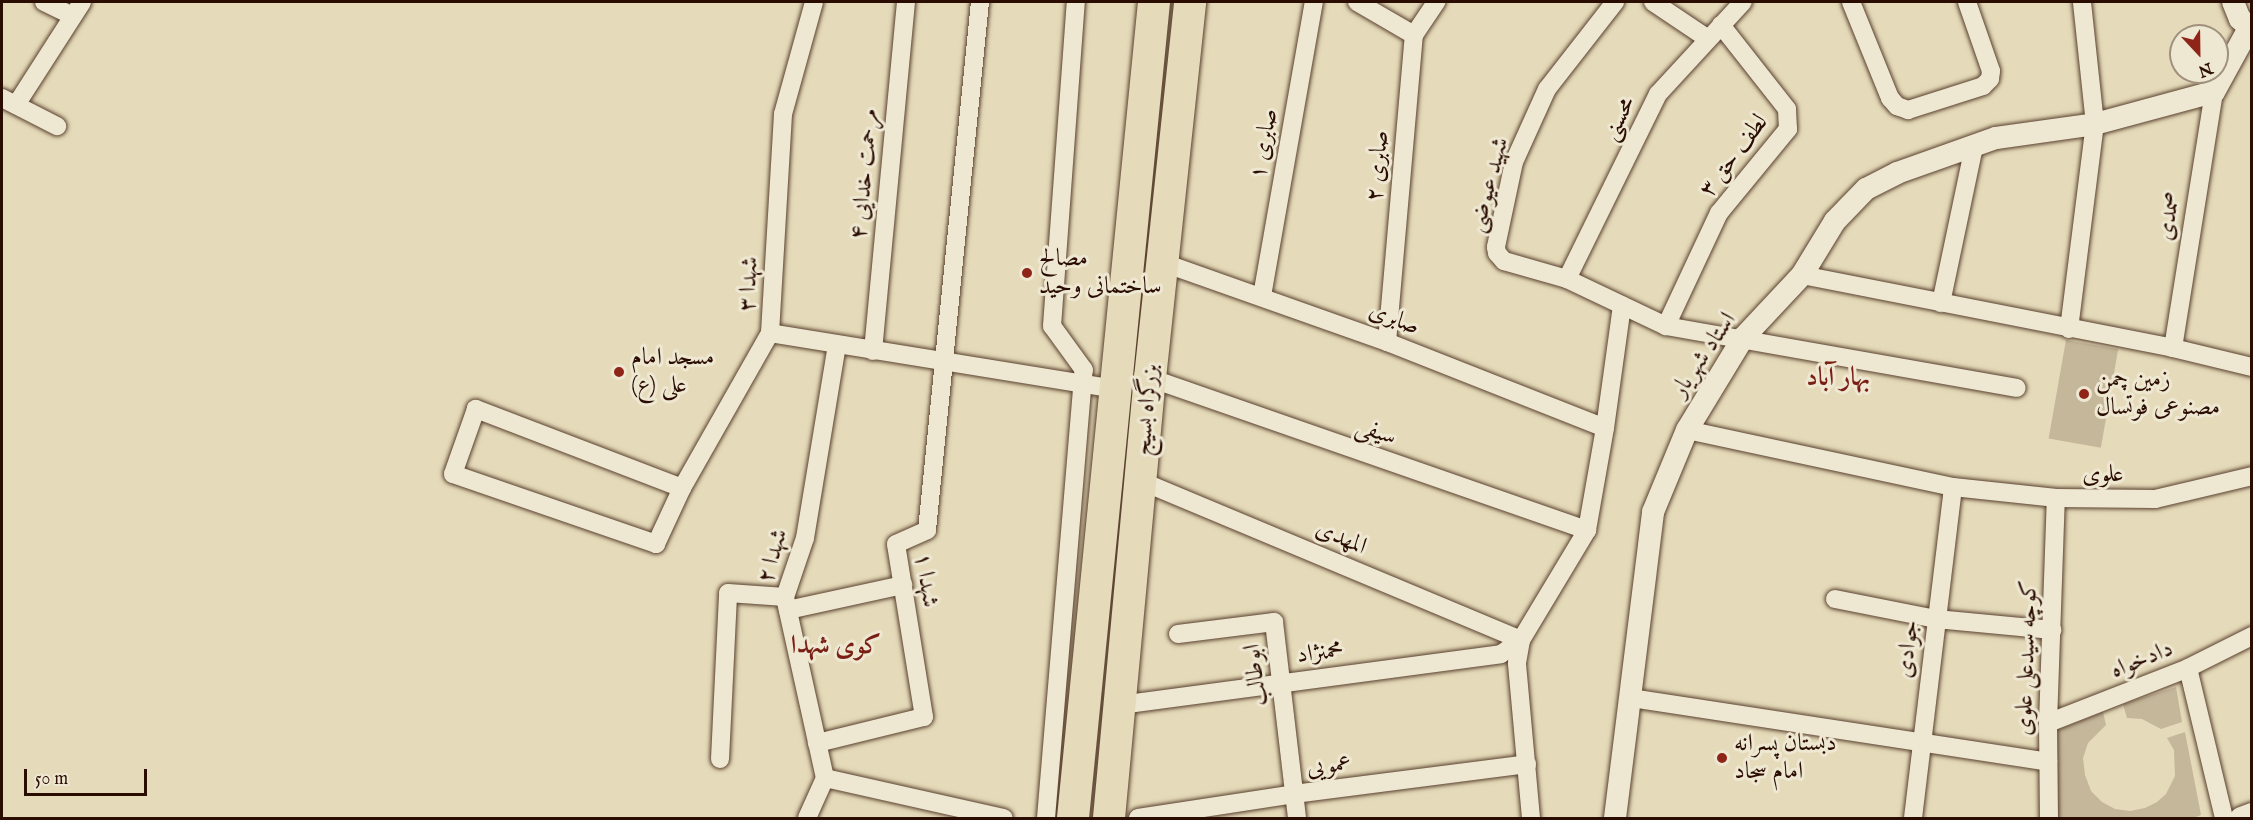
<!DOCTYPE html>
<html>
<head>
<meta charset="utf-8">
<style>
	body { margin:0 }
	#map { position:relative; width:2253px; height:820px; overflow:hidden; background:#e5dab9; font-family:"IM FELL English",Amiri,serif }
	div>[style] { position:absolute }
	.green>* { inset:0; background:#c5b79a; transform-origin:0 0 }
	.roads { filter:drop-shadow(0 0 2px #59402e) drop-shadow(0 0 2px #59402e) }
	.minor>* { height:18px; margin:-9px; padding:0 9px; transform-origin:9px; border-radius:9px; background:#eee7d2 }
	.tertiary>* { height:22px; margin:-11px; padding:0 11px; transform-origin:11px; border-radius:11px; background:#eee7d2 }
	.trunk>* { height:32px; margin:-16px; padding:0 16px; transform-origin:16px; border-radius:16px; background:#e5dab9 }
	.dots>* { width:16px; height:16px; translate:-50% -50%; box-sizing:border-box; border:3px solid #eee7d2; border-radius:50% }
	span { translate:-50% -50%; white-space:nowrap; text-align:center; line-height:1.15; -webkit-text-stroke:6px #eee7d2; paint-order:stroke }
	.street-label { font-size:24px; color:#2a0d00 }
	.poi-label { font-size:24px; color:#2a0d00 }
	.left { translate:0 -50%; text-align:left }
	.neighbourhood-label { font-size:26px; color:#7a1f14; font-weight:700 }
	.frame { position:absolute; inset:0; border:3px solid #2a0d00; pointer-events:none }
	.north { position:absolute; left:2169px; top:24px; width:60px; height:60px; box-sizing:border-box; background:#eee7d2; border:2px solid #a0907e; border-radius:50%; rotate:158deg; font-size:16px; font-weight:700; line-height:24px; text-align:center; color:#2a0d00 }
	.north::after { content:''; display:block; margin:auto; width:21px; height:27px; background:#8f2418; clip-path:polygon(50% 0,100% 100%,50% 72%,0 100%) }
	.scale { position:absolute; left:24px; top:769px; width:123px; height:27px; box-sizing:border-box; border:3px solid #2a0d00; border-top:0; padding-left:8px; font-size:18px; line-height:21px; white-space:nowrap; color:#2a0d00; -webkit-text-stroke:4px #eee7d2; paint-order:stroke }
</style>
</head>
<body>
<div id="map">
	<div class="green">
		<div style="clip-path:polygon(1169px 2px,1177px 2px,1111px 631px,1106px 630px)"></div>
		<div style="left:2066px;top:340px;width:53px;height:100px;rotate:10deg"></div>
		<div style="clip-path:polygon(2176px 687px,2182px 722px,2161px 729px,2142px 719px,2127px 718px,2123px 704px)"></div>
		<div style="clip-path:polygon(1102px 691px,1106px 694px,1094px 818px,1084px 818px,1098px 693px)"></div>
		<div style="clip-path:polygon(2103px 712px,2106px 725px,2088px 743px,2083px 758px,2085px 775px,2091px 791px,2102px 802px,2115px 809px,2130px 811px,2145px 808px,2157px 802px,2166px 794px,2175px 776px,2174px 750px,2167px 738px,2185px 732px,2201px 815px,2193px 818px,2053px 818px,2055px 731px)"></div>
	</div>
	<div class="roads">
		<div class="minor">
			<div style="left:44px;top:2px;width:32px;rotate:26deg"></div>
			<div style="left:1357px;top:2px;width:66px;rotate:30.1deg"></div>
			<div style="left:1615px;top:2px;width:110px;rotate:128deg"></div>
			<div style="left:1547px;top:89px;width:80px;rotate:114.3deg"></div>
			<div style="left:1514px;top:162px;width:87px;rotate:102deg"></div>
			<div style="left:1496px;top:247px;width:6px;rotate:81deg"></div>
			<div style="left:1497px;top:253px;width:11px;rotate:49deg"></div>
			<div style="left:1504px;top:261px;width:66px;rotate:15.9deg"></div>
			<div style="left:1567px;top:279px;width:110px;rotate:25.4deg"></div>
			<div style="left:1666px;top:326px;width:356px;rotate:10deg"></div>
			<div style="left:1653px;top:2px;width:66px;rotate:33.9deg"></div>
			<div style="left:1851px;top:2px;width:104px;rotate:67.9deg"></div>
			<div style="left:1890px;top:98px;width:11px;rotate:49deg"></div>
			<div style="left:1897px;top:106px;width:12px;rotate:20deg"></div>
			<div style="left:1908px;top:110px;width:79px;rotate:-17.7deg"></div>
			<div style="left:1983px;top:86px;width:10px;rotate:-45deg"></div>
			<div style="left:1990px;top:79px;width:8px;rotate:-83deg"></div>
			<div style="left:1991px;top:71px;width:73px;rotate:-109.2deg"></div>
			<div style="left:2px;top:98px;width:62px;rotate:27deg"></div>
			<div style="left:16px;top:105px;width:122px;rotate:-57.3deg"></div>
			<div style="left:1164px;top:263px;width:237px;rotate:19.5deg"></div>
			<div style="left:1387px;top:342px;width:234px;rotate:21.5deg"></div>
			<div style="left:1802px;top:275px;width:378px;rotate:11.1deg"></div>
			<div style="left:2173px;top:348px;width:81px;rotate:13.5deg"></div>
			<div style="left:1567px;top:279px;width:206px;rotate:-63.8deg"></div>
			<div style="left:1658px;top:94px;width:125px;rotate:-47.3deg"></div>
			<div style="left:1262px;top:296px;width:299px;rotate:-80deg"></div>
			<div style="left:1941px;top:303px;width:160px;rotate:-78.1deg"></div>
			<div style="left:1666px;top:326px;width:125px;rotate:-64.9deg"></div>
			<div style="left:1719px;top:213px;width:109px;rotate:-50.6deg"></div>
			<div style="left:1788px;top:129px;width:20px;rotate:-93deg"></div>
			<div style="left:1787px;top:109px;width:107px;rotate:-128.2deg"></div>
			<div style="left:2069px;top:329px;width:207px;rotate:-82.8deg"></div>
			<div style="left:2095px;top:124px;width:123px;rotate:-96.1deg"></div>
			<div style="left:770px;top:333px;width:351px;rotate:9.2deg"></div>
			<div style="left:1387px;top:342px;width:308px;rotate:-85deg"></div>
			<div style="left:1414px;top:35px;width:40px;rotate:-56deg"></div>
			<div style="left:2173px;top:348px;width:259px;rotate:-80.9deg"></div>
			<div style="left:873px;top:351px;width:351px;rotate:-84.6deg"></div>
			<div style="left:1150px;top:378px;width:463px;rotate:19.2deg"></div>
			<div style="left:1687px;top:430px;width:272px;rotate:12.1deg"></div>
			<div style="left:1953px;top:487px;width:104px;rotate:6.1deg"></div>
			<div style="left:2056px;top:498px;width:99px;rotate:0.6deg"></div>
			<div style="left:2155px;top:499px;width:100px;rotate:-13.3deg"></div>
			<div style="left:1141px;top:481px;width:412px;rotate:22.7deg"></div>
			<div style="left:682px;top:488px;width:221px;rotate:-159deg"></div>
			<div style="left:476px;top:409px;width:69px;rotate:109.5deg"></div>
			<div style="left:453px;top:474px;width:215px;rotate:19deg"></div>
			<div style="left:656px;top:544px;width:62px;rotate:-65.1deg"></div>
			<div style="left:682px;top:488px;width:178px;rotate:-60.4deg"></div>
			<div style="left:770px;top:333px;width:219px;rotate:-86.6deg"></div>
			<div style="left:783px;top:114px;width:116px;rotate:-74.5deg"></div>
			<div style="left:1835px;top:599px;width:103px;rotate:11.2deg"></div>
			<div style="left:1936px;top:619px;width:117px;rotate:5.4deg"></div>
			<div style="left:788px;top:610px;width:118px;rotate:-12.3deg"></div>
			<div style="left:1178px;top:634px;width:97px;rotate:-7.1deg"></div>
			<div style="left:1274px;top:622px;width:197px;rotate:83.3deg"></div>
			<div style="left:2188px;top:668px;width:154px;rotate:76.5deg"></div>
			<div style="left:1631px;top:698px;width:422px;rotate:8.7deg"></div>
			<div style="left:1120px;top:705px;width:384px;rotate:-7.6deg"></div>
			<div style="left:1501px;top:654px;width:24px;rotate:-35deg"></div>
			<div style="left:2048px;top:723px;width:150px;rotate:-21.4deg"></div>
			<div style="left:2188px;top:668px;width:72px;rotate:-26.6deg"></div>
			<div style="left:817px;top:743px;width:110px;rotate:-13.7deg"></div>
			<div style="left:924px;top:717px;width:175px;rotate:-99.2deg"></div>
			<div style="left:896px;top:544px;width:34px;rotate:-24deg"></div>
			<div style="left:927px;top:530px;width:531px;rotate:-84.27deg"></div>
			<div style="left:720px;top:759px;width:166px;rotate:-87.2deg"></div>
			<div style="left:728px;top:593px;width:57px;rotate:4deg"></div>
			<div style="left:825px;top:778px;width:185px;rotate:-102.5deg"></div>
			<div style="left:785px;top:597px;width:62px;rotate:-71.3deg"></div>
			<div style="left:805px;top:538px;width:196px;rotate:-80.6deg"></div>
			<div style="left:825px;top:778px;width:183px;rotate:12.6deg"></div>
			<div style="left:807px;top:818px;width:44px;rotate:-65.8deg"></div>
			<div style="left:1046px;top:818px;width:450px;rotate:-85.2deg"></div>
			<div style="left:1084px;top:370px;width:54px;rotate:-126deg"></div>
			<div style="left:1052px;top:326px;width:325px;rotate:-85.8deg"></div>
			<div style="left:1138px;top:818px;width:158px;rotate:-8.7deg"></div>
			<div style="left:1294px;top:794px;width:235px;rotate:-7.3deg"></div>
			<div style="left:1531px;top:818px;width:156px;rotate:-95.2deg"></div>
			<div style="left:1517px;top:663px;width:23px;rotate:-80deg"></div>
			<div style="left:1521px;top:640px;width:128px;rotate:-59deg"></div>
			<div style="left:1587px;top:530px;width:104px;rotate:-80deg"></div>
			<div style="left:1605px;top:428px;width:124px;rotate:-82.1deg"></div>
			<div style="left:1913px;top:818px;width:333px;rotate:-83.1deg"></div>
			<div style="left:2049px;top:818px;width:95px;rotate:-90.6deg"></div>
			<div style="left:2048px;top:723px;width:225px;rotate:-88deg"></div>
		</div>
		<div class="tertiary">
			<div style="left:2233px;top:2px;width:18px;rotate:68deg"></div>
			<div style="left:2240px;top:19px;width:16px;rotate:40deg"></div>
			<div style="left:1615px;top:818px;width:308px;rotate:-82.9deg"></div>
			<div style="left:1653px;top:512px;width:89px;rotate:-67.5deg"></div>
			<div style="left:1687px;top:430px;width:108px;rotate:-58.7deg"></div>
			<div style="left:1743px;top:338px;width:86px;rotate:-46.9deg"></div>
			<div style="left:1802px;top:275px;width:63px;rotate:-58.6deg"></div>
			<div style="left:1835px;top:221px;width:45px;rotate:-45.9deg"></div>
			<div style="left:1866px;top:189px;width:35px;rotate:-27deg"></div>
			<div style="left:1897px;top:173px;width:105px;rotate:-19.5deg"></div>
			<div style="left:1996px;top:138px;width:100px;rotate:-8deg"></div>
			<div style="left:2095px;top:124px;width:123px;rotate:-15.1deg"></div>
			<div style="left:2214px;top:92px;width:73px;rotate:-61.3deg"></div>
			<div style="left:2241px;top:818px;width:12px;rotate:-20deg"></div>
		</div>
		<div class="trunk">
			<div style="left:1073px;top:818px;width:820px;rotate:-84.33deg"></div>
			<div style="left:1109px;top:818px;width:442px;rotate:-84.7deg"></div>
			<div style="left:1150px;top:378px;width:378px;rotate:-83.9deg"></div>
		</div>
	</div>
	<div class="dots">
		<div style="left:1027px;top:273px;background:#8f2418"></div>
		<div style="left:619px;top:372px;background:#8f2418"></div>
		<div style="left:2084px;top:394px;background:#8f2418"></div>
		<div style="left:1722px;top:758px;background:#8f2418"></div>
	</div>
	<div class="street-label">
		<span style="left:1619px;top:119px;rotate:-64deg">محسنی</span>
		<span style="left:1264px;top:144px;rotate:-80deg">صابری ۱</span>
		<span style="left:1734px;top:156px;rotate:-53deg">لطف حق ۳</span>
		<span style="left:1378px;top:166px;rotate:-85deg">صابری ۲</span>
		<span style="left:865px;top:174px;rotate:-85deg">مرحمت خدایی ۴</span>
		<span style="left:1489px;top:185px;rotate:-75deg">شهید عیوضی</span>
		<span style="left:2169px;top:216px;rotate:-81deg">صمدی</span>
		<span style="left:749px;top:284px;rotate:-87deg">شهدا ۳</span>
		<span style="left:1394px;top:319px;rotate:21deg">صابری</span>
		<span style="left:1704px;top:355px;rotate:-56deg">استاد شهریار</span>
		<span style="left:1147px;top:410px;rotate:-85deg">بزرگراه بسیج</span>
		<span style="left:1376px;top:432px;rotate:19deg">سیفی</span>
		<span style="left:2103px;top:475px">علوی</span>
		<span style="left:1341px;top:538px;rotate:23deg">المهدی</span>
		<span style="left:773px;top:556px;rotate:-74deg">شهدا ۲</span>
		<span style="left:926px;top:580px;rotate:81deg">شهدا ۱</span>
		<span style="left:1908px;top:649px;rotate:-83deg">جوادی</span>
		<span style="left:1320px;top:653px;rotate:-7deg">محمنژاد</span>
		<span style="left:2027px;top:658px;rotate:-88deg">کوچه سیدعلی علوی</span>
		<span style="left:2142px;top:660px;rotate:-22deg">دادخواه</span>
		<span style="left:1256px;top:675px;rotate:-97deg">ابوطالب</span>
		<span style="left:1329px;top:766px;rotate:-7deg">عمویی</span>
	</div>
	<div class="poi-label">
		<span class="left" style="left:1039px;top:273px">مصالح<br>ساختمانی وحید</span>
		<span class="left" style="left:631px;top:372px">مسجد امام<br>علی (ع)</span>
		<span class="left" style="left:2096px;top:394px">زمین چمن<br>مصنوعی فوتسال</span>
		<span class="left" style="left:1734px;top:758px">دبستان پسرانه<br>امام سجاد</span>
	</div>
	<div class="neighbourhood-label">
		<span style="left:1838px;top:378px">بهار آباد</span>
		<span style="left:836px;top:646px">کوی شهدا</span>
	</div>
	<div class="frame"></div>
	<div class="north">N</div>
	<div class="scale">50 m</div>
</div>
</body>
</html>
